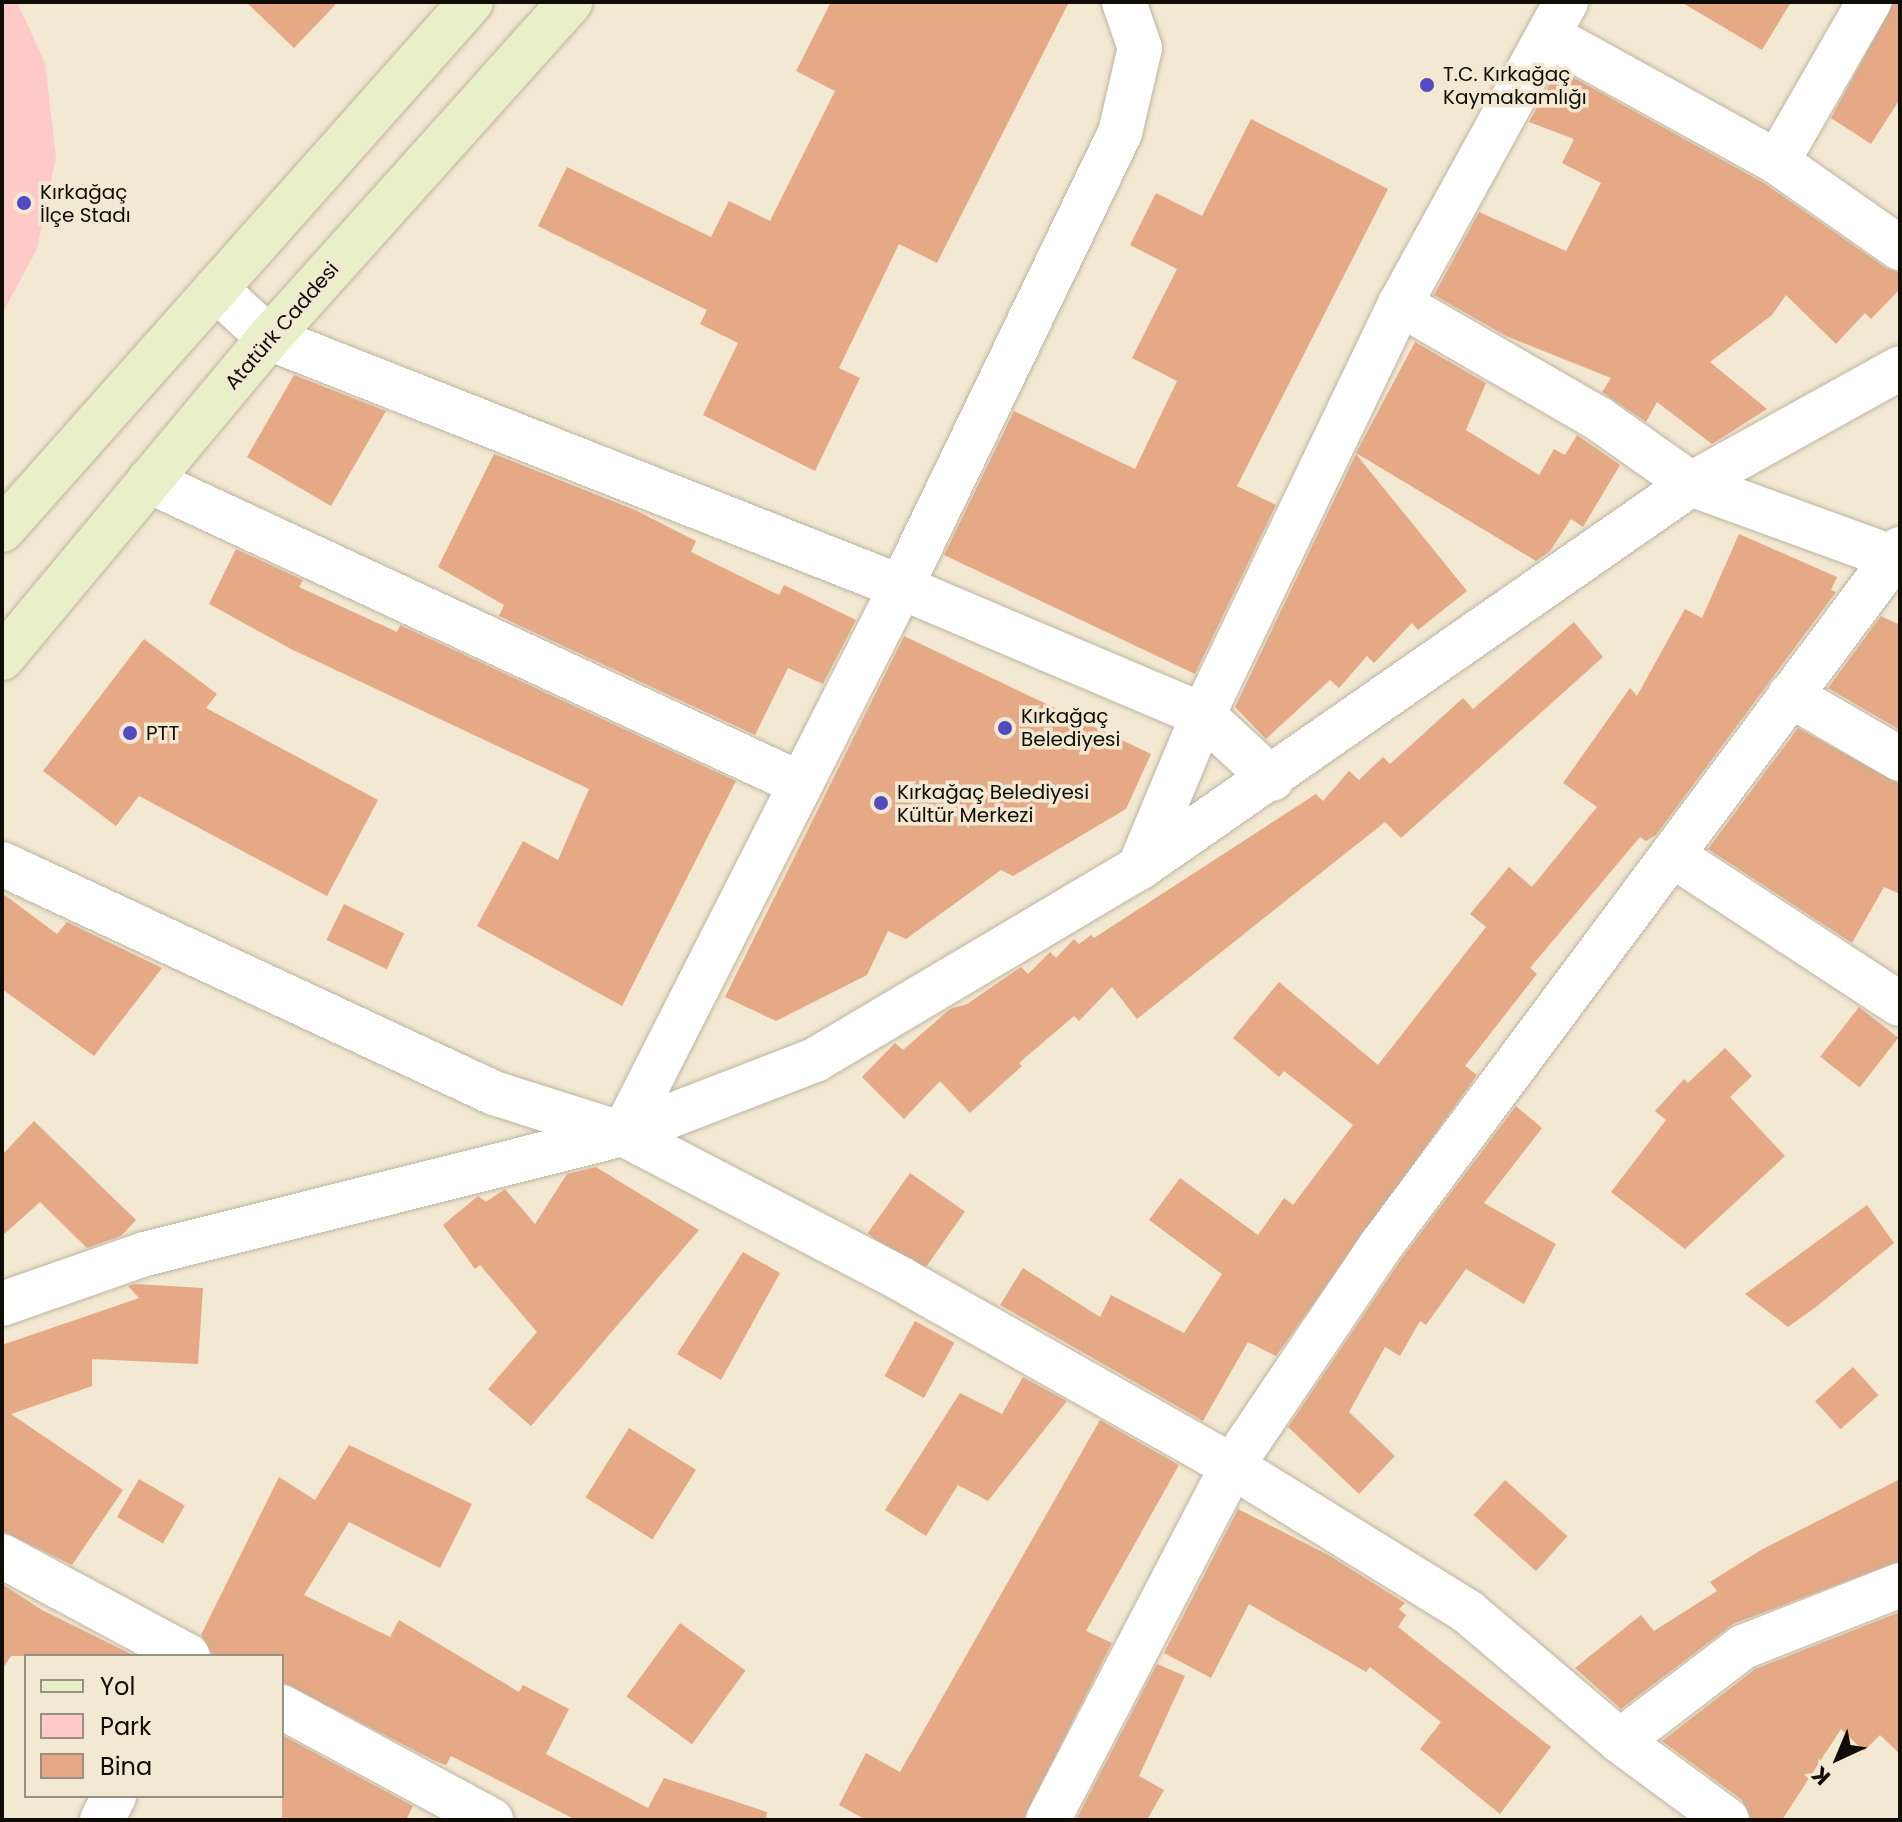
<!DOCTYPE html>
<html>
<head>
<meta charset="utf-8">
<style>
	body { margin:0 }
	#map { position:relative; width:1902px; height:1822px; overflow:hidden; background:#f3e8d2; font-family:Poppins,sans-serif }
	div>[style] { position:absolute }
	.green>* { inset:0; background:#fdc9c9 }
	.building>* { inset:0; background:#e5a986; transform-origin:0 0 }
	.roads { filter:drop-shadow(0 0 2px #beb49f) drop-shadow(0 0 2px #beb49f) }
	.minor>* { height:44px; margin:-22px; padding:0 22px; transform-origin:22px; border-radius:22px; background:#fff }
	.tertiary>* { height:44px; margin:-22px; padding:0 22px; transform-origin:22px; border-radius:22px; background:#fff }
	.secondary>* { height:44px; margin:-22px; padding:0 22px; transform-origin:22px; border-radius:22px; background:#e9efc8 }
	.dots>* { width:22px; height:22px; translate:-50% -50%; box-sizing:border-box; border:4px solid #f3e8d2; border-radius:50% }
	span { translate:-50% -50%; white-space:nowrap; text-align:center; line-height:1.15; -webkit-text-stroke:7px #f3e8d2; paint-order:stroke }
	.poi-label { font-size:20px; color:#100d06 }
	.left { translate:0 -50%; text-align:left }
	.street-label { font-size:20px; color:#100d06 }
	.frame { position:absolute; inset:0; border:4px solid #100d06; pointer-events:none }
	.legend { position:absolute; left:24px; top:1654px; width:260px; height:144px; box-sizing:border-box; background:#f3e8d2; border:2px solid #989080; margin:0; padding:10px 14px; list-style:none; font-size:24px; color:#100d06 }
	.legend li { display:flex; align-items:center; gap:16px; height:40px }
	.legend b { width:40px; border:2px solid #989080 }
	.north { position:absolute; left:1798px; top:1718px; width:80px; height:80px; -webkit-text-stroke:6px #f3e8d2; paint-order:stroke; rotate:224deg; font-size:22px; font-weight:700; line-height:32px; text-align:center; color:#100d06 }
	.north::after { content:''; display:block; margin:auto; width:28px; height:36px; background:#100d06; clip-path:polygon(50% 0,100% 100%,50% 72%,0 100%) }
</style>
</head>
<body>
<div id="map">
	<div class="green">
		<div style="clip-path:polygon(2px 2px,17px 2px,45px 63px,56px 157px,37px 249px,2px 314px)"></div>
	</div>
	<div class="building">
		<div style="clip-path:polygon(246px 2px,338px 2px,294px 48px)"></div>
		<div style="clip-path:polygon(831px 2px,1069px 2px,937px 263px,899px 244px,839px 368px,860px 378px,815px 471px,703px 415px,738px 343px,700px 324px,707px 310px,538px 226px,567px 167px,711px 237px,729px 201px,770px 221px,835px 91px,796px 71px)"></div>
		<div style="clip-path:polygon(1681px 2px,1791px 2px,1762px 50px)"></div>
		<div style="clip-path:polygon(1894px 2px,1900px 2px,1900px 99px,1871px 144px,1831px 118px)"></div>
		<div style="clip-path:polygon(1558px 69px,1764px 183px,1886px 268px,1900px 273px,1900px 289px,1871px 319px,1865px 313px,1836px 344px,1786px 295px,1772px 315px,1710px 362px,1767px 409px,1712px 444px,1657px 402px,1646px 422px,1602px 392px,1611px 378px,1506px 336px,1434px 295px,1479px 212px,1566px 251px,1601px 183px,1562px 163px,1574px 139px,1529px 122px)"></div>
		<div style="clip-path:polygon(1251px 119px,1388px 189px,1237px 486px,1276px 505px,1195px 674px,944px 555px,1014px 411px,1135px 469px,1177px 381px,1132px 358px,1177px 269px,1130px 245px,1156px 193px,1202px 216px)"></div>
		<div style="clip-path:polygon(1415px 342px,1486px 383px,1466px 430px,1539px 475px,1554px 449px,1565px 455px,1577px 435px,1620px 465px,1583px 527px,1571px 519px,1550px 551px,1536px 561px,1356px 453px)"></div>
		<div style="clip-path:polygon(294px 375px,386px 411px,331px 506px,247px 457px)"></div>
		<div style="clip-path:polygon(494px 454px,635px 510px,696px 541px,691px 552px,779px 595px,784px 585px,856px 620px,823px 684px,788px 668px,755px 735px,499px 616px,504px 605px,438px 567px)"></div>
		<div style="clip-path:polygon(1356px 454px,1467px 591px,1418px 630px,1412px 623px,1374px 663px,1367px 656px,1339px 688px,1330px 680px,1266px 739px,1235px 707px)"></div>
		<div style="clip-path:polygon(1739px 534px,1837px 577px,1831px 590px,1836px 592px,1656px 835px,1646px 841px,1640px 837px,1530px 968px,1537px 974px,1465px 1066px,1477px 1075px,1276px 1356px,1248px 1342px,1203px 1421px,1000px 1305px,1023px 1268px,1100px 1317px,1111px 1295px,1184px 1333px,1222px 1274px,1149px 1220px,1180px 1178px,1258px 1235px,1284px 1198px,1293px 1205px,1353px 1125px,1284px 1071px,1279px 1077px,1233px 1038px,1279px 982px,1378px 1065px,1486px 927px,1470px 914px,1509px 867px,1532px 887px,1597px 807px,1563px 783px,1630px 688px,1637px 696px,1685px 609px,1702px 618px)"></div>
		<div style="clip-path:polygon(236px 549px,303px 580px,299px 587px,397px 632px,400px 625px,736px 781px,622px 1006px,477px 926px,523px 841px,558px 860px,589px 789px,291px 649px,209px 604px)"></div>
		<div style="clip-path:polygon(1881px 616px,1900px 625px,1900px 730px,1828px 688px)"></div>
		<div style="clip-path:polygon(1574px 622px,1603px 657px,1401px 838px,1385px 822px,1137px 1019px,1112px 987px,1079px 1021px,1074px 1016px,1019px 1063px,1022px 1066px,970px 1113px,940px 1081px,904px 1119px,862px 1077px,895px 1043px,903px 1050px,950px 1009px,967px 1004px,1021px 967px,1028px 974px,1050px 952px,1056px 958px,1074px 939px,1079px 944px,1091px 935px,1094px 938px,1316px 794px,1323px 801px,1349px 771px,1359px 780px,1383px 757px,1390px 764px,1463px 698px,1473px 709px)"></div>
		<div style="clip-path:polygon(904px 636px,1151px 754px,1126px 809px,1013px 876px,1001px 870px,906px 939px,888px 931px,867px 975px,776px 1021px,725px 997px)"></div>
		<div style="clip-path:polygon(144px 639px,217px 694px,206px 708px,378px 800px,327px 896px,139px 796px,116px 826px,43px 771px)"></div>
		<div style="clip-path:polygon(1798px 728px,1900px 784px,1900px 894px,1884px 887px,1852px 943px,1708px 849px)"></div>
		<div style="clip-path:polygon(2px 893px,57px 934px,67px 922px,162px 968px,94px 1056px,2px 989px)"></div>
		<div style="left:344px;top:904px;width:67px;height:40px;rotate:26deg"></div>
		<div style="left:1859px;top:1007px;width:50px;height:63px;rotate:38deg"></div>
		<div style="clip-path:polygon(1725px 1048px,1752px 1076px,1730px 1097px,1785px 1156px,1685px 1249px,1611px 1192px,1666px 1120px,1655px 1111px,1684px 1079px,1688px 1083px)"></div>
		<div style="clip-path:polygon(1516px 1106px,1542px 1128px,1484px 1203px,1556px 1244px,1524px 1304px,1466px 1269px,1426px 1325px,1420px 1321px,1400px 1356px,1385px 1347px,1349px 1412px,1395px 1456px,1359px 1494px,1288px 1427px,1402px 1258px)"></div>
		<div style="clip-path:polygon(34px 1121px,136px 1220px,121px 1236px,87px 1248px,40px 1202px,2px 1236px,2px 1155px)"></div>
		<div style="clip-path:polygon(596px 1167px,699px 1230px,531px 1426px,488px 1389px,537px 1332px,480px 1265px,475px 1269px,443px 1225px,478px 1196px,486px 1202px,505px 1189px,535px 1224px,567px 1174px)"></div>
		<div style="left:910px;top:1173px;width:67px;height:74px;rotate:35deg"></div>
		<div style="clip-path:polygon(1867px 1205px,1894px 1243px,1816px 1307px,1788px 1327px,1745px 1294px)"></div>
		<div style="clip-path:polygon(743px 1252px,780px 1273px,721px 1380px,677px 1354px)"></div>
		<div style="clip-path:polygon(135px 1284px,203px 1288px,198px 1364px,92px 1359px,92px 1386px,11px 1414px,123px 1490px,72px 1565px,2px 1531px,2px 1345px,139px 1298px,128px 1286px)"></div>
		<div style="left:915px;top:1321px;width:45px;height:63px;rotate:29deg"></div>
		<div style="left:1853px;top:1367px;width:38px;height:51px;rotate:48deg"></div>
		<div style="clip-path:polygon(1023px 1377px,1067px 1401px,988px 1501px,958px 1485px,926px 1536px,885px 1510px,960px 1393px,1002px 1414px)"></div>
		<div style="clip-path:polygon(1100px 1420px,1179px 1465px,1086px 1631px,1112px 1643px,1023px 1820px,866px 1820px,839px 1805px,866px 1753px,900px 1772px)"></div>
		<div style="left:629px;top:1428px;width:79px;height:82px;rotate:32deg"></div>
		<div style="clip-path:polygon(349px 1445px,472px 1504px,440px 1568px,349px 1522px,304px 1595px,390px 1637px,399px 1620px,519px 1692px,523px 1685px,569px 1709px,546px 1754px,648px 1808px,664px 1778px,767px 1812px,766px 1820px,576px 1820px,451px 1756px,446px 1765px,435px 1761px,282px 1682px,282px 1656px,213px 1656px,201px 1635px,279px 1477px,315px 1500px)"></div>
		<div style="left:139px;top:1479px;width:53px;height:44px;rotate:30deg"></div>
		<div style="clip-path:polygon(1900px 1479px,1900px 1561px,1733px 1624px,1621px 1709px,1575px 1668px,1641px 1615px,1654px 1631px,1717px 1591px,1710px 1582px,1761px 1550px)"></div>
		<div style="left:1505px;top:1480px;width:84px;height:47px;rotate:42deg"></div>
		<div style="clip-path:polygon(1238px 1509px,1330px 1556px,1405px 1603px,1399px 1609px,1406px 1615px,1398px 1627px,1551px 1747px,1500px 1814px,1420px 1749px,1441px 1722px,1370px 1667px,1366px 1672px,1249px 1604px,1211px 1678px,1164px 1653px)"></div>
		<div style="clip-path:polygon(2px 1584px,42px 1610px,135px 1656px,11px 1656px,2px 1670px)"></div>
		<div style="clip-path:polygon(1900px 1612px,1900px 1754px,1880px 1735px,1864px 1751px,1841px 1729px,1782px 1820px,1752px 1820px,1742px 1800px,1662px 1741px,1755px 1669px)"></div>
		<div style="left:680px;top:1623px;width:81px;height:91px;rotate:36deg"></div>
		<div style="clip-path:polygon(1157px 1664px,1185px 1676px,1139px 1776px,1164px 1790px,1147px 1820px,1076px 1820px)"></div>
		<div style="clip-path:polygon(282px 1735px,413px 1806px,406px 1820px,282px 1820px)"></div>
	</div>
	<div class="roads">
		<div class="minor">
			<div style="left:1549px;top:36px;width:260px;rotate:28.9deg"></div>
			<div style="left:1777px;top:162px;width:150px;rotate:35deg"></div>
			<div style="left:1777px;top:162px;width:185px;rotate:-60.1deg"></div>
			<div style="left:1400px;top:304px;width:230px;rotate:30deg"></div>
			<div style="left:1599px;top:419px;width:113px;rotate:35.2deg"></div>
			<div style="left:1691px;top:484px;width:222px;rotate:20deg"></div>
			<div style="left:149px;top:481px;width:719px;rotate:24.93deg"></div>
			<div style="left:1790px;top:695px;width:127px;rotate:30.2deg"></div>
			<div style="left:1672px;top:855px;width:272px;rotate:33.2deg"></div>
			<div style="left:2px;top:864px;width:543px;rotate:24.96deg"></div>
			<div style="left:494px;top:1093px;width:135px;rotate:17.6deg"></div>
			<div style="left:623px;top:1134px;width:314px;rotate:27.5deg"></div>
			<div style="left:901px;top:1279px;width:380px;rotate:29.5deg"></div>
			<div style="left:1232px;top:1466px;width:278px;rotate:31.7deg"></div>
			<div style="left:1468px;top:1612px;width:199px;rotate:40.3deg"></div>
			<div style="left:1620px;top:1741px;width:133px;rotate:36.4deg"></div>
			<div style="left:1139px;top:868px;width:166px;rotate:-67.3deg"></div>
			<div style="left:1203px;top:715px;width:456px;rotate:-64.4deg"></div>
			<div style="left:1400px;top:304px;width:345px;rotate:-61.2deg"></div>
			<div style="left:623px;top:1134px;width:614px;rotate:-63.06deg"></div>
			<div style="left:901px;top:587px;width:504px;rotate:-64.25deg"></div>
			<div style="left:1120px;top:133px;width:87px;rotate:-76.8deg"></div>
			<div style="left:1140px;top:48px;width:49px;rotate:-109.2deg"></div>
			<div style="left:2px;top:1556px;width:211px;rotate:28.3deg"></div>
			<div style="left:282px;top:1707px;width:238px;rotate:28.4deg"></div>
			<div style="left:1620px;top:1741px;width:155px;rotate:-37.4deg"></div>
			<div style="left:1743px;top:1647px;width:169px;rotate:-21.5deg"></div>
			<div style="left:102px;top:1820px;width:27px;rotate:-63deg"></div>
		</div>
		<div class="tertiary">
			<div style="left:216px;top:289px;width:72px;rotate:42.8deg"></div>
			<div style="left:269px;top:338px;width:679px;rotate:21.5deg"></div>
			<div style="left:901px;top:587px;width:328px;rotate:23deg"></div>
			<div style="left:1203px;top:715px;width:94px;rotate:42.8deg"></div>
			<div style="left:2px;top:1304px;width:151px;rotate:-19.3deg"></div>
			<div style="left:145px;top:1254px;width:493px;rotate:-14.1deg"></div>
			<div style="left:623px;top:1134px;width:206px;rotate:-21.1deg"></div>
			<div style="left:815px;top:1060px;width:377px;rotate:-30.7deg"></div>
			<div style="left:1139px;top:868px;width:672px;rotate:-34.82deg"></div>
			<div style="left:1691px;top:484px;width:239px;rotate:-29deg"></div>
			<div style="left:1048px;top:1820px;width:399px;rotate:-62.5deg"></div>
			<div style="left:1232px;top:1466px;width:268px;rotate:-56deg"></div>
			<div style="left:1382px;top:1244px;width:867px;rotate:-53.3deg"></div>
		</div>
		<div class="secondary">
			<div style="left:2px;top:530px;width:706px;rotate:-48.39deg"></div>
			<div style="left:2px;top:658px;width:417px;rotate:-50.2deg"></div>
			<div style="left:269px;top:338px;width:451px;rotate:-48.1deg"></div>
		</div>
	</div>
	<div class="dots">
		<div style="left:1427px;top:85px;background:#524bc2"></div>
		<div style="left:24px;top:203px;background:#524bc2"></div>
		<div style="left:1005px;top:728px;background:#524bc2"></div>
		<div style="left:130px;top:733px;background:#524bc2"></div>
		<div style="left:881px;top:803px;background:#524bc2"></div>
	</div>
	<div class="poi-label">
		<span class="left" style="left:1443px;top:86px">T.C. Kırkağaç<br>Kaymakamlığı</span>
		<span class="left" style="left:40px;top:204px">Kırkağaç<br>İlçe Stadı</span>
		<span class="left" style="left:1021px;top:728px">Kırkağaç<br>Belediyesi</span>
		<span class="left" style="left:146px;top:733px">PTT</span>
		<span class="left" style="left:897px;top:804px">Kırkağaç Belediyesi<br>Kültür Merkezi</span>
	</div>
	<div class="street-label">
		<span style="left:282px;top:326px;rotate:-49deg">Atatürk Caddesi</span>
	</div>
	<div class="frame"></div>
	<ul class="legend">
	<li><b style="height:10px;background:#e9efc8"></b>Yol</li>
	<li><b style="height:22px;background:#fdc9c9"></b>Park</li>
	<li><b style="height:22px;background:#e5a986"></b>Bina</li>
	</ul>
	<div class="north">K</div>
</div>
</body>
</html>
